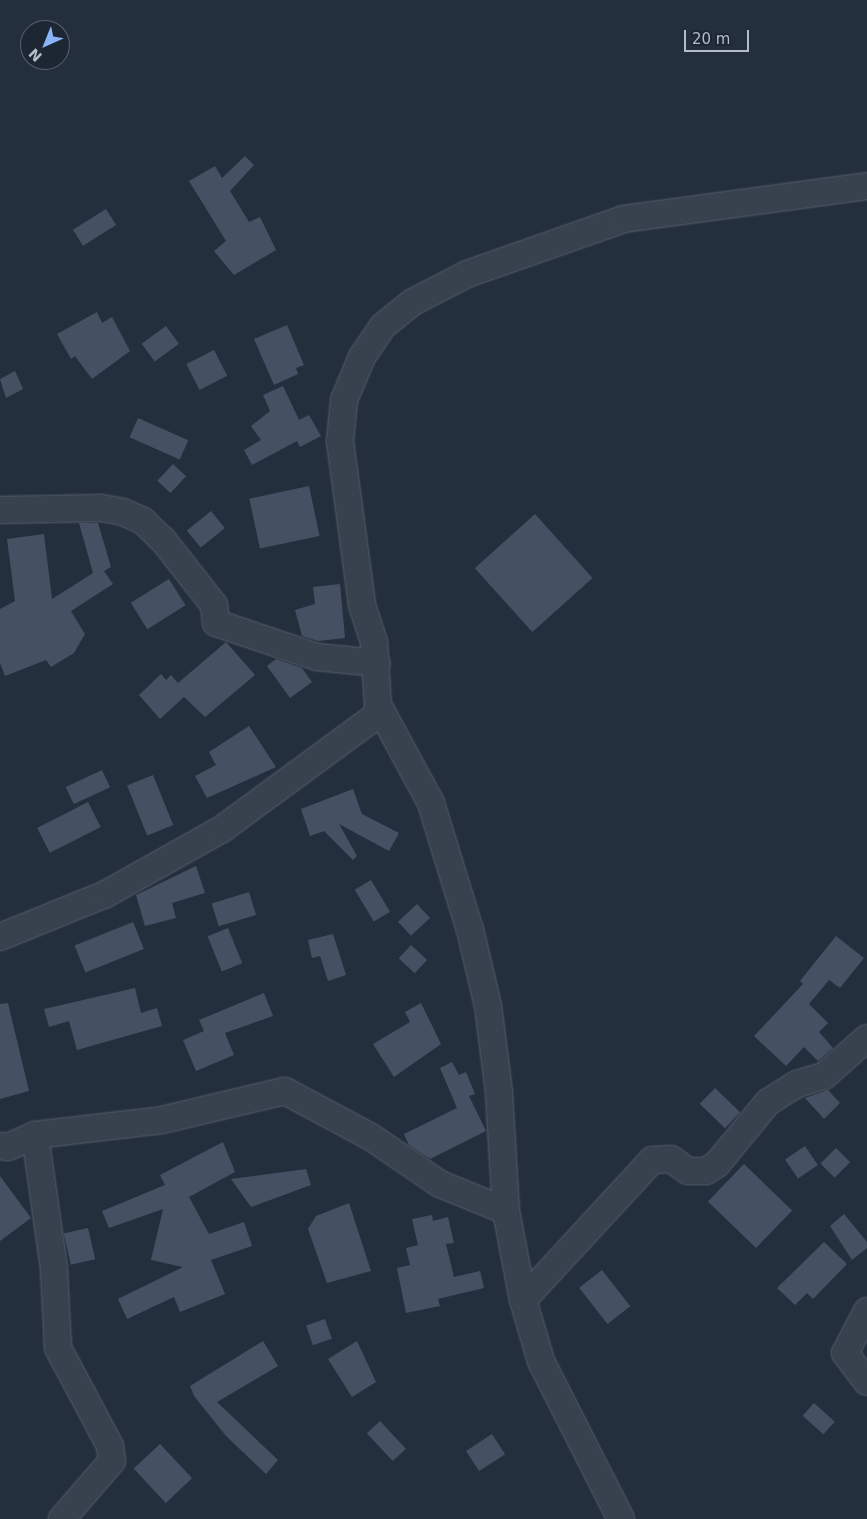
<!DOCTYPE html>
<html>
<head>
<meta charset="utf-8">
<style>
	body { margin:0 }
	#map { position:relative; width:867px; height:1519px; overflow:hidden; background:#242f3e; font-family:"DejaVu Sans",sans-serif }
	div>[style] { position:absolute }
	.building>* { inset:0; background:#455162; transform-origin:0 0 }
	.roads { filter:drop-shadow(0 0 1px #565f6c) drop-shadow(0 0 1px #565f6c) }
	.street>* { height:26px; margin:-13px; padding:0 13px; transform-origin:13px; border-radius:13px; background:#38414e }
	span { translate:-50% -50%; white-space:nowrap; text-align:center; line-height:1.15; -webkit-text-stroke:4.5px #1d2633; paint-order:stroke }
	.north { position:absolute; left:20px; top:20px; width:50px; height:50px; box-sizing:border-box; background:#1d2633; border:1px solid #59626f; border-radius:50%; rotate:224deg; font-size:14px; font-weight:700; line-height:20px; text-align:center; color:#b4bcc9 }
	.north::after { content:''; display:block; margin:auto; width:18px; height:22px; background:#8ab4f8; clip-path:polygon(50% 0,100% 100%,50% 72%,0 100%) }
	.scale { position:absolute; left:684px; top:30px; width:65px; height:22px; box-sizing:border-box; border:2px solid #b4bcc9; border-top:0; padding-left:6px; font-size:15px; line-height:18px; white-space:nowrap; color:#b4bcc9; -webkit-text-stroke:4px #1d2633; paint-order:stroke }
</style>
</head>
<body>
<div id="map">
	<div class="building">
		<div style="clip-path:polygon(245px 156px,254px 165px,230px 191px,249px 222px,260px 217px,276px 250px,234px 275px,214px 251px,226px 241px,189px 181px,215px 166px,222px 178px)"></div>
		<div style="left:106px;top:209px;width:19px;height:39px;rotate:58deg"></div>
		<div style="clip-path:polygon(97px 312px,102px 323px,112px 317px,130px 351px,92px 379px,75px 356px,71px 359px,57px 334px)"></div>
		<div style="clip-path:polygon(287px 325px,304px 365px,296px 368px,298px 374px,274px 385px,254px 339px)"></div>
		<div style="left:166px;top:326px;width:22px;height:30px;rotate:54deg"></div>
		<div style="left:214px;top:350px;width:29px;height:31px;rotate:63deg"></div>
		<div style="clip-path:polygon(15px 371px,23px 389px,6px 398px,0 379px)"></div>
		<div style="clip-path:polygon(283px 386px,299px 420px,309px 415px,321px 436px,300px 447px,297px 441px,252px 465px,244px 450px,261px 440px,251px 426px,270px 411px,263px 395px)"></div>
		<div style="left:138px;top:418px;width:55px;height:21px;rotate:24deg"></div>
		<div style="left:173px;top:464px;width:18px;height:23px;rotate:43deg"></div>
		<div style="left:309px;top:486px;width:51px;height:61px;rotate:78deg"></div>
		<div style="left:211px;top:511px;width:22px;height:31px;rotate:51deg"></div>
		<div style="left:535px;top:514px;width:86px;height:81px;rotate:48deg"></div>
		<div style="clip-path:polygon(79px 523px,98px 523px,111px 567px,104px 571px,113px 584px,71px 611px,85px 634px,74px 653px,51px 667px,46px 660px,5px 676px,0 663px,0 609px,15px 601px,7px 539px,44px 534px,52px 599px,93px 573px)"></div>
		<div style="left:169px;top:579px;width:31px;height:45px;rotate:58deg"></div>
		<div style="clip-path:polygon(340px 584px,345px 638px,318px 641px,302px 636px,295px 610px,315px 604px,313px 587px)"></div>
		<div style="clip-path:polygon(226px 642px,255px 675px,205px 717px,184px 697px,160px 719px,139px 695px,161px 674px,166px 680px,171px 675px,178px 683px)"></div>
		<div style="clip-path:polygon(276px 659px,302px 668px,312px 682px,290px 698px,267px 666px)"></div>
		<div style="clip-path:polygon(249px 726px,276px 767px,207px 798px,195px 776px,216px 765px,209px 752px)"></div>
		<div style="left:102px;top:770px;width:19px;height:40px;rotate:65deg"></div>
		<div style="left:153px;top:775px;width:54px;height:28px;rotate:68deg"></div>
		<div style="clip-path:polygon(353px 789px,362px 814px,399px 833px,389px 851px,339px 824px,357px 856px,353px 860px,324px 831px,310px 836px,301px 809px)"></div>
		<div style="left:88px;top:802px;width:28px;height:57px;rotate:63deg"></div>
		<div style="clip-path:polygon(196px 866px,205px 893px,172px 903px,176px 918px,145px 926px,136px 895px)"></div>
		<div style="left:371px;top:880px;width:37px;height:19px;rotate:59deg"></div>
		<div style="left:249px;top:892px;width:24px;height:39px;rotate:73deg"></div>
		<div style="left:417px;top:904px;width:19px;height:26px;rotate:47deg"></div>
		<div style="left:133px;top:922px;width:29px;height:63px;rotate:68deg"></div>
		<div style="left:228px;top:928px;width:38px;height:22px;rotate:68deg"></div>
		<div style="clip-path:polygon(333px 934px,346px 975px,328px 981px,320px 956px,312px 958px,308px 940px)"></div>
		<div style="clip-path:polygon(836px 936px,864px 958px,840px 988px,829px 980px,809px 1004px,828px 1023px,819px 1032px,833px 1048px,818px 1061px,804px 1047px,786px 1066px,754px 1036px,803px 984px,800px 981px)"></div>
		<div style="left:411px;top:945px;width:22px;height:18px;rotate:43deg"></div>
		<div style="clip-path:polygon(135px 988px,141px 1013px,157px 1008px,162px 1026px,77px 1050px,69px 1021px,49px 1027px,44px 1009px)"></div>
		<div style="clip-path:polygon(264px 993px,273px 1016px,225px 1033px,234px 1055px,196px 1071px,183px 1040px,204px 1031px,199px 1020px)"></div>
		<div style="clip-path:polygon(8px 1003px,29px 1091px,0 1099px,0 1004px)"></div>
		<div style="clip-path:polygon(421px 1003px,441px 1044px,394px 1077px,373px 1044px,410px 1022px,405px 1012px)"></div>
		<div style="clip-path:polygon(452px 1062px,459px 1075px,466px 1072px,475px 1094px,469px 1096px,486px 1131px,430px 1159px,409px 1145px,404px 1134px,457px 1108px,440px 1068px)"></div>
		<div style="left:715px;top:1088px;width:35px;height:22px;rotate:44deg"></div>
		<div style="clip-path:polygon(828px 1090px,840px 1103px,824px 1119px,805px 1098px)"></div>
		<div style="clip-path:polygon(223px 1142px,235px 1172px,189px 1197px,209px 1234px,244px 1222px,252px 1246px,211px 1260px,225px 1294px,180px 1312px,174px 1297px,127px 1319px,118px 1299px,183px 1267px,151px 1260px,163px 1209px,109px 1228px,102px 1211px,165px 1185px,160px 1175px)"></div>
		<div style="left:805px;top:1146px;width:23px;height:24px;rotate:56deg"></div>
		<div style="left:836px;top:1148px;width:20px;height:22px;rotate:45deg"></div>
		<div style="left:744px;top:1164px;width:67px;height:52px;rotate:44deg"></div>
		<div style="clip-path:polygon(306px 1169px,311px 1185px,251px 1207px,231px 1179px)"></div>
		<div style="clip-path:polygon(0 1176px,31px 1218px,0 1241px)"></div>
		<div style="clip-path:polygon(349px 1203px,371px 1271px,327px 1283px,308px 1229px,316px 1216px)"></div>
		<div style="clip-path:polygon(844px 1214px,867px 1242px,867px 1248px,852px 1260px,830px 1226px)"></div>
		<div style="clip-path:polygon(432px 1215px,433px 1221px,448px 1217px,454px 1243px,446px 1244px,454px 1277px,480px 1271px,484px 1288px,438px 1299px,440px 1306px,406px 1313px,397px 1268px,410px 1265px,406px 1248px,418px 1245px,412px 1219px)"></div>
		<div style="left:88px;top:1228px;width:32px;height:25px;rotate:77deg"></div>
		<div style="clip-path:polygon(824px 1242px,847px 1264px,813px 1299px,807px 1293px,795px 1305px,777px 1288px)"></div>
		<div style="left:602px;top:1270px;width:46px;height:29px;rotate:52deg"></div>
		<div style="left:325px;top:1319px;width:21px;height:20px;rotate:71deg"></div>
		<div style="clip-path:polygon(263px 1341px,278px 1366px,217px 1402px,278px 1460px,266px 1474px,226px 1436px,194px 1396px,190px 1386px)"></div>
		<div style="clip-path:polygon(357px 1341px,376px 1382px,352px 1397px,328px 1359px)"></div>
		<div style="left:814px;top:1403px;width:28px;height:17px;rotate:42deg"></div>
		<div style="left:380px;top:1421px;width:38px;height:18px;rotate:47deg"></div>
		<div style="left:492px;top:1434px;width:24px;height:31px;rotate:57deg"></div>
		<div style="left:160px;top:1444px;width:47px;height:36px;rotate:47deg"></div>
	</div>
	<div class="roads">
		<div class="street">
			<div style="left:0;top:510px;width:101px;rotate:-1.1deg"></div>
			<div style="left:101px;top:508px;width:22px;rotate:10deg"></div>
			<div style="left:123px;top:512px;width:22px;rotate:24deg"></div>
			<div style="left:143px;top:521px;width:28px;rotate:44deg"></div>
			<div style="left:163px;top:540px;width:83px;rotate:51.9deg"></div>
			<div style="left:214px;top:605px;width:18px;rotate:84deg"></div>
			<div style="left:216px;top:623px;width:107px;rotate:18.6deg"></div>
			<div style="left:317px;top:657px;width:60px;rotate:5.7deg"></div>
			<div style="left:0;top:937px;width:114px;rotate:-22.1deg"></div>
			<div style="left:106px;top:894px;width:133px;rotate:-29.3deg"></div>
			<div style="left:222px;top:829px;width:197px;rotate:-36.3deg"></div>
			<div style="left:35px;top:1135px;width:135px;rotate:81.9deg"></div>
			<div style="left:54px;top:1269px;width:79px;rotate:87.1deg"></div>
			<div style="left:58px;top:1348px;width:111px;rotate:62deg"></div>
			<div style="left:110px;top:1446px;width:15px;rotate:82deg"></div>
			<div style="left:112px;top:1461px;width:77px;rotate:130.8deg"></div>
			<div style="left:0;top:1146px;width:8px;rotate:7deg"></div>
			<div style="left:8px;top:1147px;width:30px;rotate:-24deg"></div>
			<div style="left:35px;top:1135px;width:128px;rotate:-6.7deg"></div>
			<div style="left:162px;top:1120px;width:126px;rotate:-13.3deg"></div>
			<div style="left:285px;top:1091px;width:98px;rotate:28.1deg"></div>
			<div style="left:371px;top:1137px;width:83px;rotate:34.3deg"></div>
			<div style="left:440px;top:1184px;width:71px;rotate:22.2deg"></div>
			<div style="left:523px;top:1300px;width:190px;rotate:-47.3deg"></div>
			<div style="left:652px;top:1160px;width:19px;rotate:-3deg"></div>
			<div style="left:671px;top:1159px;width:21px;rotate:35deg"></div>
			<div style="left:688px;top:1171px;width:18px"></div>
			<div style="left:706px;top:1171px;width:13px;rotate:-32deg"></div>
			<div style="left:717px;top:1164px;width:80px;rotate:-50.6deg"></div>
			<div style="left:768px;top:1102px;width:34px;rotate:-32deg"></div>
			<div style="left:797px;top:1084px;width:28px;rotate:-17deg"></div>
			<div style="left:824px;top:1076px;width:57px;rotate:-41.5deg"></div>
			<div style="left:867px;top:1311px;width:47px;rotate:117.6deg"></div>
			<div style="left:845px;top:1353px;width:36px;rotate:53deg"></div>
			<div style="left:621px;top:1519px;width:177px;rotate:-116.9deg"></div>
			<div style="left:541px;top:1361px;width:64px;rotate:-106.4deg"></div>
			<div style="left:523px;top:1300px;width:91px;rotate:-100.8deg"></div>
			<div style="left:506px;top:1211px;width:119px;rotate:-93.4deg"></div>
			<div style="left:499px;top:1092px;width:87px;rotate:-97.3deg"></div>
			<div style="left:488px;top:1006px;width:78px;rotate:-103.3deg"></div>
			<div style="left:470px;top:930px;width:133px;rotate:-107.1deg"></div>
			<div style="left:431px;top:803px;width:111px;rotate:-118.4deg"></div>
			<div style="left:378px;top:705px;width:63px;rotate:-93.6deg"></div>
			<div style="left:374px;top:642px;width:40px;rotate:-108deg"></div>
			<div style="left:362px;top:604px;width:164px;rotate:-97.7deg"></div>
			<div style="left:340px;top:441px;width:41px;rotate:-84.4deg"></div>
			<div style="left:344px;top:400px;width:47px;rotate:-67.3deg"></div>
			<div style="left:362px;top:357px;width:37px;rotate:-56deg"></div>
			<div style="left:383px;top:326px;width:38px;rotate:-39deg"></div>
			<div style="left:413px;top:302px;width:61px;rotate:-27.4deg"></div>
			<div style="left:467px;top:274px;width:166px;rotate:-19.3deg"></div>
			<div style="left:624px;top:219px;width:245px;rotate:-7.7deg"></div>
		</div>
	</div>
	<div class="north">N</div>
	<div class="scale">20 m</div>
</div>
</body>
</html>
